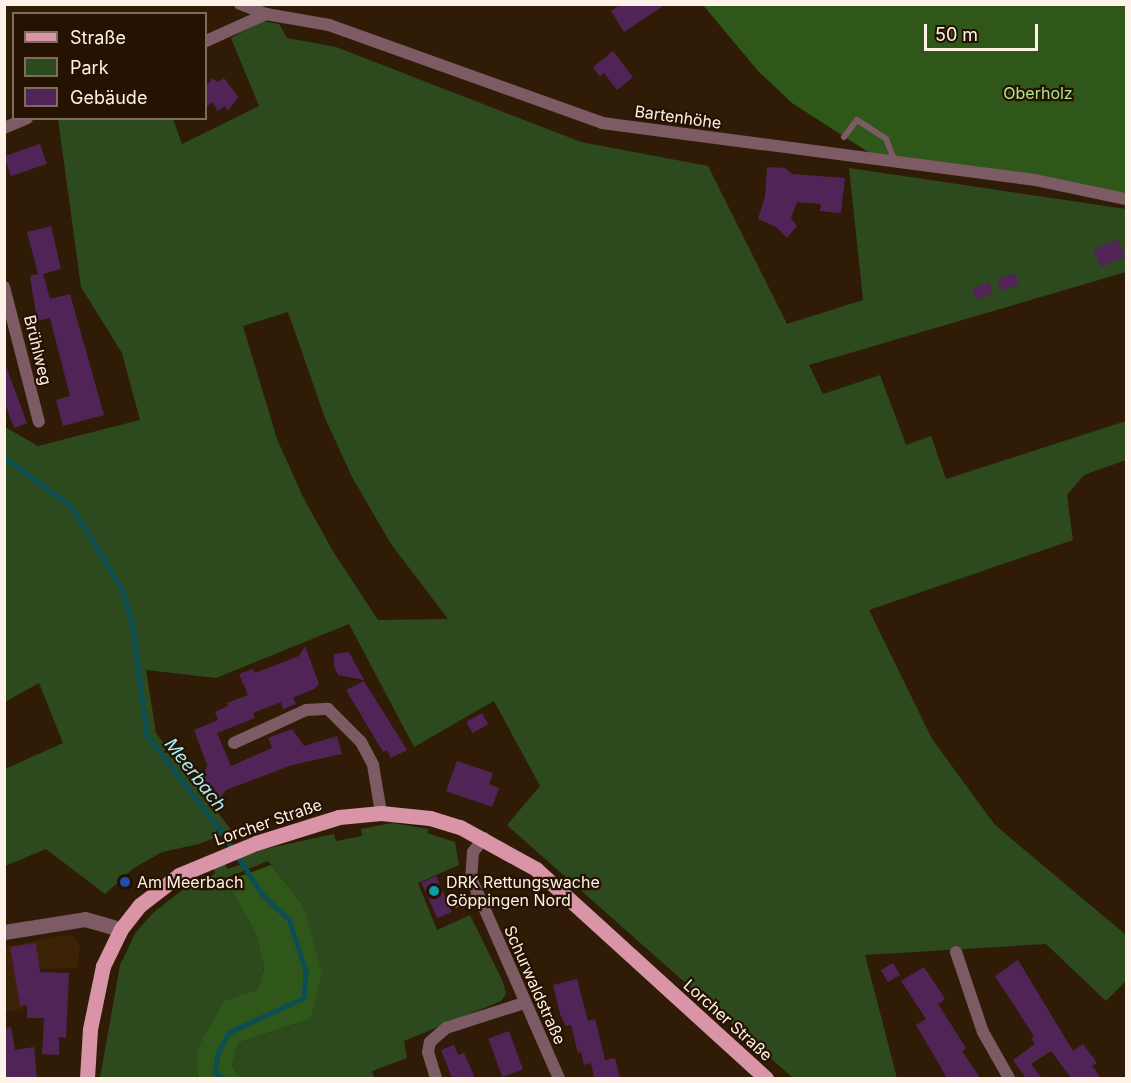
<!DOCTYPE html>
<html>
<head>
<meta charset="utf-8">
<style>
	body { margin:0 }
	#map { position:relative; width:1131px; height:1083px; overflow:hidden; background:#301c06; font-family:Inter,sans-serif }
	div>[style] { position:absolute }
	.built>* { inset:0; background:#3c2306 }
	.green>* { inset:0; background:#2c4a1d }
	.forest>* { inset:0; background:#2e5719 }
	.stream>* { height:4.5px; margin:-2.25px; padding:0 2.25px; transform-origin:2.25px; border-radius:2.25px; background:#0d4e53 }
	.building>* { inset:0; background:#512458; transform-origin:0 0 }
	.service>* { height:6px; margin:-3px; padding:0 3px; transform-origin:3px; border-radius:3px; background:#7c5b64 }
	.minor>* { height:12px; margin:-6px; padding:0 6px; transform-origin:6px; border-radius:6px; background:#7c5b64 }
	.tertiary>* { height:15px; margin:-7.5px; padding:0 7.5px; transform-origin:7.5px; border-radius:7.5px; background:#7c5b64 }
	.primary>* { height:15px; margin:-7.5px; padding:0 7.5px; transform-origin:7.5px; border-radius:7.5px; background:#d994a7 }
	.dots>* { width:16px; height:16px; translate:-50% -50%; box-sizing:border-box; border:3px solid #261200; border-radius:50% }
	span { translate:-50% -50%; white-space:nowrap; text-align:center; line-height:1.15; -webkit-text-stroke:4.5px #261200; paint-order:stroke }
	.park-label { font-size:16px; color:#aae78f }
	.street-label { font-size:16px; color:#fef2e8 }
	.poi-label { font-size:16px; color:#fef2e8 }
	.left { translate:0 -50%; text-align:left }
	.water-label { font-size:18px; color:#a0f1f8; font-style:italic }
	.frame { position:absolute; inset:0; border:6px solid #fef2e8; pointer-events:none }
	.legend { position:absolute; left:12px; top:12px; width:195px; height:108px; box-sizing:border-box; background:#261200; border:2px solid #7c6c5d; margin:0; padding:8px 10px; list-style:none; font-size:18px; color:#fef2e8 }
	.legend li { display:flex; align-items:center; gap:12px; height:30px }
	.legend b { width:30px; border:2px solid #7c6c5d }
	.scale { position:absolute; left:924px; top:24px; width:114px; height:27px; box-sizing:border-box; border:3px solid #fef2e8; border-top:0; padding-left:8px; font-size:18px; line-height:21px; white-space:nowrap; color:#fef2e8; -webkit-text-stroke:4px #261200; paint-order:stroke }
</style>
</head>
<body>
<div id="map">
	<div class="built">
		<div style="clip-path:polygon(66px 935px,75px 937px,80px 946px,77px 968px,40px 969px,40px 1003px,5px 1013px,5px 947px)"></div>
	</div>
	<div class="green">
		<div style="clip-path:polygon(evenodd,262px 21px,279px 24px,287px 38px,336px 47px,581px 142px,708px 166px,787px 324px,863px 300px,849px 168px,1126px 209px,1126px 272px,809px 365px,823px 394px,880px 375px,906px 445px,931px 436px,946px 479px,1126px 421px,1126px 460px,1084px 475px,1067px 495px,1073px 540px,869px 610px,932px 739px,995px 825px,1126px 935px,1126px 981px,1106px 1001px,1046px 944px,865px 955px,897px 1078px,793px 1078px,507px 825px,540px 786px,494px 701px,414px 747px,349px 624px,216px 678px,146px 670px,156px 733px,232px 831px,199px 844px,162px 852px,134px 868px,105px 894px,46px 849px,5px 866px,5px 769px,63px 743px,39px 683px,5px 702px,5px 427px,38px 446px,140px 420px,122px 353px,81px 287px,58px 119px,173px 119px,182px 144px,259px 106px,231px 38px,262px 21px,288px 312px,325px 418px,352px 477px,391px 544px,448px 619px,378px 620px,334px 553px,303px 497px,277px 439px,243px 326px,288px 312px)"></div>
		<div style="clip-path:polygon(392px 823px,429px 829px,427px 833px,455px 842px,459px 865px,418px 883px,437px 930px,470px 915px,503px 982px,506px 994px,501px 1001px,404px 1041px,407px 1058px,372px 1071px,374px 1078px,239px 1078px,232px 1065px,238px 1043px,310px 1019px,303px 905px,268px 861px,226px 878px,257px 936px,264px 969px,257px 990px,224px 1002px,196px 1050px,198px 1078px,100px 1078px,120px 965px,136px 932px,153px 913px,182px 890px,215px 874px,214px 869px,225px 863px,227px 869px,243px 864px,241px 857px,265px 849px,334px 834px,336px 841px,362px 836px,361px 829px)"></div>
	</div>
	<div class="forest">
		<div style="clip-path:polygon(703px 5px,1126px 5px,1126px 199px,879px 159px,792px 103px,758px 71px)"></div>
		<div style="clip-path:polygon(271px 865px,303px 905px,322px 973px,310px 1019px,238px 1043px,232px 1065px,239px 1078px,198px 1078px,196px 1050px,224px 1001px,257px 990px,264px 969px,257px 936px,227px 881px)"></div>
	</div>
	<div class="stream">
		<div style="left:4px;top:457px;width:82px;rotate:36deg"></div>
		<div style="left:70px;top:505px;width:37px;rotate:57deg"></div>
		<div style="left:90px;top:536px;width:64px;rotate:59deg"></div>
		<div style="left:123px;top:591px;width:32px;rotate:74deg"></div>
		<div style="left:132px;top:622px;width:114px;rotate:82.4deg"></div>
		<div style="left:147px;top:735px;width:121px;rotate:52.4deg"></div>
		<div style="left:221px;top:831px;width:75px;rotate:56.9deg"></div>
		<div style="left:262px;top:894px;width:37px;rotate:43deg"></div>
		<div style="left:289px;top:919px;width:55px;rotate:71.9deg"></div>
		<div style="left:306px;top:971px;width:27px;rotate:94deg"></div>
		<div style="left:304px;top:998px;width:83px;rotate:155deg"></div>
		<div style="left:229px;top:1033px;width:24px;rotate:118deg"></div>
		<div style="left:218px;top:1054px;width:19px;rotate:99deg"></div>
		<div style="left:215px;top:1073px;width:11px;rotate:27deg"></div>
	</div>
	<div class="building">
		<div style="clip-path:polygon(621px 4px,666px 4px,624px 32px,611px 11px)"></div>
		<div style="clip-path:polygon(613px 51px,633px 77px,617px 90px,604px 73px,600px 77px,593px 67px)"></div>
		<div style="clip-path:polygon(212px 78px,218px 82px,224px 78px,238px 97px,228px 111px,225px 106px,218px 111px,212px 102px,206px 107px,206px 87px)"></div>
		<div style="left:40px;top:144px;width:21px;height:38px;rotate:71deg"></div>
		<div style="clip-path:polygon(767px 167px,785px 168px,792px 174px,845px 178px,841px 213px,820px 211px,821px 204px,797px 202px,791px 218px,797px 226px,787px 238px,776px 227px,758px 219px,765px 197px)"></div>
		<div style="clip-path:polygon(51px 226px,61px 269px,43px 274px,50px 299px,70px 294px,104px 415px,63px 426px,56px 400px,70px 396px,50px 318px,37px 321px,30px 276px,38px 274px,27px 232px)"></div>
		<div style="left:1117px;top:239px;width:19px;height:26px;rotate:65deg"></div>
		<div style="left:1015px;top:273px;width:12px;height:19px;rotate:70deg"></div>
		<div style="left:989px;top:282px;width:12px;height:18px;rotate:70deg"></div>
		<div style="clip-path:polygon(6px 366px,27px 423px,14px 428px,4px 401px)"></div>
		<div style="clip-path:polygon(305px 646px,319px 684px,314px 689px,293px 698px,296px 704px,283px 709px,281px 702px,253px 713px,255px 718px,217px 733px,231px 766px,272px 748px,268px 738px,292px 729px,304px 746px,337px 736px,342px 754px,292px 765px,226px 790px,217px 802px,209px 799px,200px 788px,207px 765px,194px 730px,218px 720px,215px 712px,228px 706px,227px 703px,248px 695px,239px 674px,253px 669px,255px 673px,299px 656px)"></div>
		<div style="clip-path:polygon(349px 652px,364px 680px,338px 675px,334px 666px,334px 654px)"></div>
		<div style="clip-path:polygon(364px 681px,407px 750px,391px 758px,387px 750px,383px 752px,346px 690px)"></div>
		<div style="left:482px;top:713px;width:13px;height:18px;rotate:61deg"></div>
		<div style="clip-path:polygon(457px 761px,493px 773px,489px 784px,499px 788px,492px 807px,446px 791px)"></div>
		<div style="left:436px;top:876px;width:39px;height:16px;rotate:66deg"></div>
		<div style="clip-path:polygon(36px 943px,40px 972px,69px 973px,66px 1038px,59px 1037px,59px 1055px,42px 1054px,44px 1018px,27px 1018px,27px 1005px,20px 1006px,10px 947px)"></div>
		<div style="clip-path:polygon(1018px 960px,1073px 1051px,1083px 1044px,1097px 1063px,1092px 1066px,1101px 1078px,1071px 1078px,1051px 1051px,1031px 1064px,1042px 1078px,1026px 1078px,1013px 1060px,1035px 1044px,1031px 1038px,1034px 1036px,995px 976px)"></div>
		<div style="left:893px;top:963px;width:14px;height:14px;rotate:60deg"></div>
		<div style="clip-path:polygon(924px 967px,945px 999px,938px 1004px,966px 1048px,962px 1051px,980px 1078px,947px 1078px,916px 1025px,926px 1019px,901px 981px)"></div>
		<div style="clip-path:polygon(577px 979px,588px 1021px,595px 1019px,605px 1060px,615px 1058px,620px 1078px,594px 1078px,591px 1063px,584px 1065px,581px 1052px,578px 1053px,571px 1025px,566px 1026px,560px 1014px,553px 985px)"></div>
		<div style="clip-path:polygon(11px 1027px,15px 1050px,34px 1047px,37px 1078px,4px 1078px,4px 1028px)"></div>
		<div style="left:509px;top:1031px;width:41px;height:22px;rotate:70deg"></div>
		<div style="clip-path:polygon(454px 1045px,458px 1055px,464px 1053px,475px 1078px,452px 1078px,441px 1050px)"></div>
	</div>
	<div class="service">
		<div style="left:844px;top:137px;width:21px;rotate:-53deg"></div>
		<div style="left:857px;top:120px;width:35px;rotate:33deg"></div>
		<div style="left:886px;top:139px;width:24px;rotate:68deg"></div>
		<div style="left:455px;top:905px;width:23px;rotate:-25deg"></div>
	</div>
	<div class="minor">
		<div style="left:240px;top:4px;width:28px;rotate:21deg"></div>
		<div style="left:266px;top:14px;width:64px;rotate:9.9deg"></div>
		<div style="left:329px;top:25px;width:290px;rotate:19.7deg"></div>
		<div style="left:602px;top:123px;width:437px;rotate:7.5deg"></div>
		<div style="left:1035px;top:180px;width:93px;rotate:11.8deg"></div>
		<div style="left:206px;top:41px;width:66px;rotate:-24.2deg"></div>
		<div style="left:4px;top:128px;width:25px;rotate:-23deg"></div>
		<div style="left:4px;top:287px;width:139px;rotate:75.5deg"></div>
		<div style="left:234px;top:743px;width:79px;rotate:-24.6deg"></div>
		<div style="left:306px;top:710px;width:22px;rotate:-3deg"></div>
		<div style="left:328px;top:709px;width:47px;rotate:45deg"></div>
		<div style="left:361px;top:742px;width:26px;rotate:62deg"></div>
		<div style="left:373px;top:765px;width:49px;rotate:80.5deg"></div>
		<div style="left:484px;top:838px;width:18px;rotate:128deg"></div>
		<div style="left:473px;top:852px;width:26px;rotate:94deg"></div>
		<div style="left:471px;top:878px;width:219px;rotate:66.3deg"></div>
		<div style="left:956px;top:952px;width:84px;rotate:71.4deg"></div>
		<div style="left:983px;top:1032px;width:53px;rotate:60.5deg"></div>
		<div style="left:436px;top:1078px;width:27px;rotate:-107deg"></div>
		<div style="left:428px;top:1052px;width:10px;rotate:-79deg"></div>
		<div style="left:430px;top:1042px;width:21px;rotate:-41deg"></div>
		<div style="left:446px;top:1028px;width:82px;rotate:-17.8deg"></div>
	</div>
	<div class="tertiary">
		<div style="left:4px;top:932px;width:82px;rotate:-9.1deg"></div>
		<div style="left:85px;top:919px;width:37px;rotate:16deg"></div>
	</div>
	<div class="primary">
		<div style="left:87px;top:1078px;width:49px;rotate:-86.5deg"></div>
		<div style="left:90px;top:1029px;width:64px;rotate:-78.3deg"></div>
		<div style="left:103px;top:966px;width:41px;rotate:-64.1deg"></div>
		<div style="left:121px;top:929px;width:31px;rotate:-52deg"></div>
		<div style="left:140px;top:905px;width:49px;rotate:-37.6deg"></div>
		<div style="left:179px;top:875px;width:83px;rotate:-22.6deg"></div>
		<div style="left:256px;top:843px;width:87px;rotate:-17.4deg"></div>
		<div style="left:339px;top:817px;width:42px;rotate:-5.4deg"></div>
		<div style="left:381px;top:813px;width:49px;rotate:5.8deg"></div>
		<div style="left:430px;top:818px;width:31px;rotate:17deg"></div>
		<div style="left:460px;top:827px;width:87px;rotate:28.9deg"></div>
		<div style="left:536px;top:869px;width:311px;rotate:42.3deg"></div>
	</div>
	<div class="dots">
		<div style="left:125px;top:882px;background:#1a4fb4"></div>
		<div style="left:434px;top:891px;background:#0f9aa8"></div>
	</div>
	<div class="park-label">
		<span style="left:1038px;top:93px">Oberholz</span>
	</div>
	<div class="street-label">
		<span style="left:678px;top:117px;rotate:8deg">Bartenhöhe</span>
		<span style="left:38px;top:350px;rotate:76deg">Brühlweg</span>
		<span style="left:268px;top:822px;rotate:-19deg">Lorcher Straße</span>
		<span style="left:535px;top:985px;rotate:66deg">Schurwaldstraße</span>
		<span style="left:728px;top:1020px;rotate:42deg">Lorcher Straße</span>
	</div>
	<div class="poi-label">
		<span class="left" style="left:137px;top:882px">Am Meerbach</span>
		<span class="left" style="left:446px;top:891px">DRK Rettungswache<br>Göppingen Nord</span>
	</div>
	<div class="water-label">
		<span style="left:195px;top:775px;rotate:52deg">Meerbach</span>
	</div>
	<div class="frame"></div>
	<ul class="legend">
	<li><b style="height:8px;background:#d994a7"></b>Straße</li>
	<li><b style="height:16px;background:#2c4a1d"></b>Park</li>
	<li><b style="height:16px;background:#512458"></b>Gebäude</li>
	</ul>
	<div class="scale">50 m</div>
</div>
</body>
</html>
